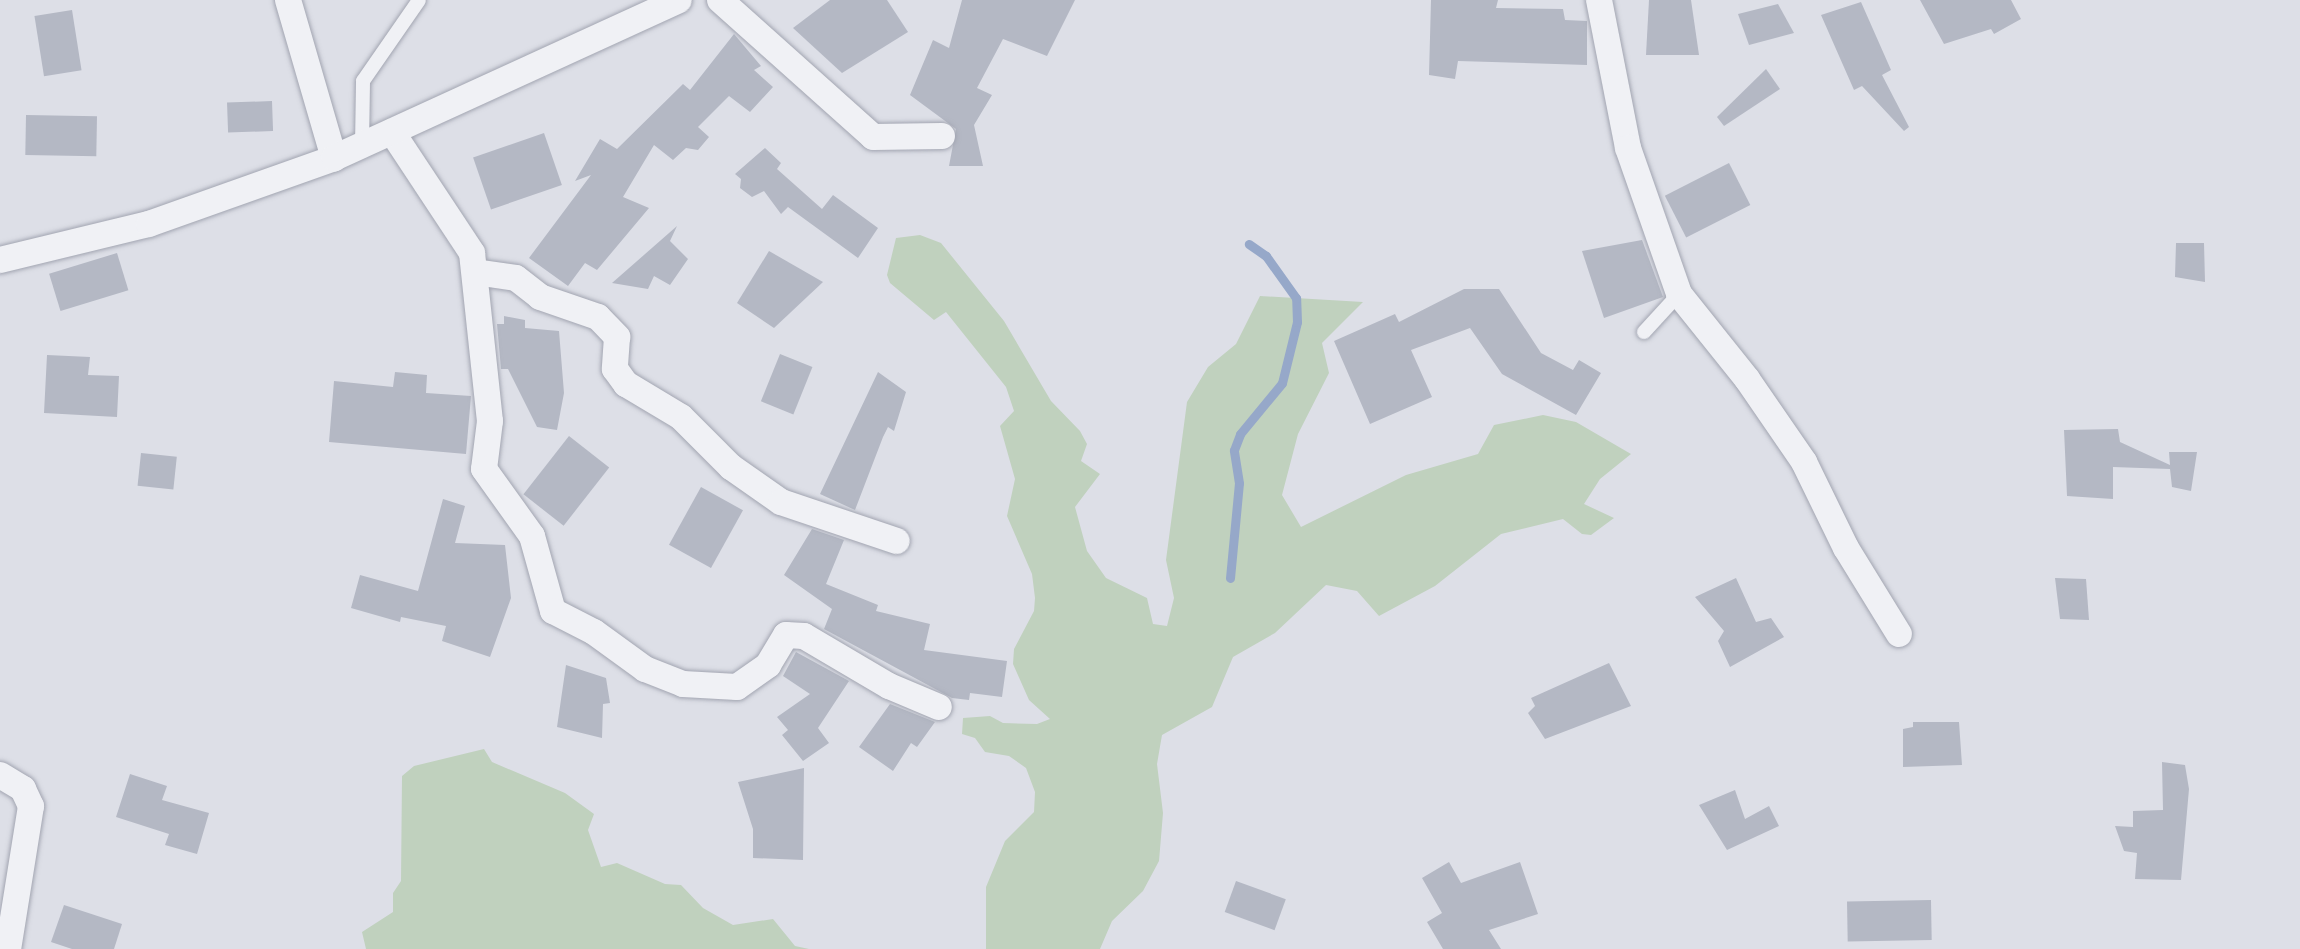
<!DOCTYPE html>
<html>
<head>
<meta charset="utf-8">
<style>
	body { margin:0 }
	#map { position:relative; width:2300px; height:949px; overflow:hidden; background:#dddfe7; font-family:Quicksand,sans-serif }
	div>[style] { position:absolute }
	.green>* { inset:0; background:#c0d1be }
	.stream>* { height:9px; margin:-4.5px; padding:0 4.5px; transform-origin:4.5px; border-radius:4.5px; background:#96a8c9 }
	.building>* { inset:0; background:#b4b8c4; transform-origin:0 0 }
	.roads { filter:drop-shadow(0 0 2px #a2a5b1) drop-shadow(0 0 2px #a2a5b1) }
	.lane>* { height:14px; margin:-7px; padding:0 7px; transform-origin:7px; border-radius:7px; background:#f0f1f5 }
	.street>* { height:26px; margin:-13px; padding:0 13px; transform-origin:13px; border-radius:13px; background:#f0f1f5 }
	span { translate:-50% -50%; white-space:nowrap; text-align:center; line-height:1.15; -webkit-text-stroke:6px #eceff5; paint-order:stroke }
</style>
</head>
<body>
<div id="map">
	<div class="green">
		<div style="clip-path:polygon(920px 235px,941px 243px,1004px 321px,1051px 401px,1080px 431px,1087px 444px,1081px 461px,1100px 474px,1075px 507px,1087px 551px,1106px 578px,1147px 598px,1153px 624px,1167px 626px,1174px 598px,1166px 560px,1187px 402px,1208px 367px,1236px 344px,1260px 296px,1363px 302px,1322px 343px,1329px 373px,1298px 434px,1282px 495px,1301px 527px,1406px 475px,1478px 454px,1494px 425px,1543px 415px,1576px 422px,1631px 454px,1600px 479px,1584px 504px,1614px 518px,1591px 535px,1582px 534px,1563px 519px,1501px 534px,1435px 586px,1379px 616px,1357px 591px,1326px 585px,1275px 633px,1233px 657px,1212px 707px,1162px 735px,1157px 764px,1163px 813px,1159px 861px,1143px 891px,1112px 921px,1100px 949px,986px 949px,986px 887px,1005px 841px,1034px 812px,1035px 792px,1026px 768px,1009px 756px,985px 752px,975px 738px,962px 734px,963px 718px,990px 716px,1003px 723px,1037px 724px,1050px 719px,1029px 700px,1013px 664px,1014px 649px,1034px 611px,1035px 598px,1032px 574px,1007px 516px,1015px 479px,1000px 426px,1014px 411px,1006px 387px,946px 312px,934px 320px,890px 283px,887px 275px,896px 238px)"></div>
		<div style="clip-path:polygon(484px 749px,492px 762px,565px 793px,594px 814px,588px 830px,601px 867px,617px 863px,665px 884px,681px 885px,703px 908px,733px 925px,773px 919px,795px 946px,809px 949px,366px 949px,362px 932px,393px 912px,393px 893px,401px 881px,402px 776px,414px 766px)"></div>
	</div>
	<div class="stream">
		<div style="left:1230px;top:578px;width:95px;rotate:-84.6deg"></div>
		<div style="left:1239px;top:483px;width:33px;rotate:-99deg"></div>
		<div style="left:1234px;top:450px;width:17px;rotate:-69deg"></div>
		<div style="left:1240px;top:434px;width:66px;rotate:-50.5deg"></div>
		<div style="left:1282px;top:383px;width:63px;rotate:-76.2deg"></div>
		<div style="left:1297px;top:322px;width:24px;rotate:-92deg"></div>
		<div style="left:1296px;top:298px;width:52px;rotate:-125.5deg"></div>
		<div style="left:1266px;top:256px;width:21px;rotate:-145deg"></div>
	</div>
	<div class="building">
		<div style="clip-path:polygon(830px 0,887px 0,908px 32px,842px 73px,793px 28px)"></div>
		<div style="clip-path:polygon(962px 0,1075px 0,1047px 56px,1003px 39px,977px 88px,992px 95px,974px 125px,983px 166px,949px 166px,956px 129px,910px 95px,933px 40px,949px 48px)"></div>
		<div style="clip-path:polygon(1431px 0,1498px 0,1496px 8px,1563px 9px,1565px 20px,1587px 21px,1587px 65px,1458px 61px,1455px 79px,1429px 75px)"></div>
		<div style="clip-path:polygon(1649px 0,1691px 0,1699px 55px,1646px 55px)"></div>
		<div style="clip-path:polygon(1920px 0,2011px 0,2021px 19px,1994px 34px,1991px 29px,1944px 44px)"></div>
		<div style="clip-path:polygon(1861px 2px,1891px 70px,1882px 75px,1909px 127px,1904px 131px,1862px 86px,1854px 90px,1821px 15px)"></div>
		<div style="clip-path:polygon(1778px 4px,1794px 33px,1749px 45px,1738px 14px)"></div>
		<div style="left:72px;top:10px;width:61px;height:38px;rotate:81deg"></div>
		<div style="clip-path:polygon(734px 34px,761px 66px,754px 70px,773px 87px,750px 112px,729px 96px,698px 127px,709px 137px,698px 150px,686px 148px,673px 160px,654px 145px,623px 197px,649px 208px,597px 270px,585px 263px,568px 286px,529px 258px,591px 175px,575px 181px,600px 139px,617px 149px,683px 84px,690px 90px)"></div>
		<div style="clip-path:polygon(1766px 69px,1780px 89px,1724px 126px,1717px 117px)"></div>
		<div style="left:272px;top:101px;width:30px;height:45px;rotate:88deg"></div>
		<div style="left:26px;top:115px;width:71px;height:40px;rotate:1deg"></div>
		<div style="left:544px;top:133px;width:55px;height:75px;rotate:71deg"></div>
		<div style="clip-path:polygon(765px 148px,781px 163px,777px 169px,822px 209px,833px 195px,878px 228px,858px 258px,788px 207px,781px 214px,764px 191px,752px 197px,740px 188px,741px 179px,735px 174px)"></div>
		<div style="left:1729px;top:163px;width:47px;height:72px;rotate:63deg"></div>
		<div style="clip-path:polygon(677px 226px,670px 241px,688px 259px,670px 285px,654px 276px,648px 289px,612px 283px)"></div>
		<div style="clip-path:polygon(1642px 240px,1663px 297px,1604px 318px,1582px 251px)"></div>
		<div style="clip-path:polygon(2176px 243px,2204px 243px,2205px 282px,2175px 277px)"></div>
		<div style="clip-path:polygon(769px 251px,823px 282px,774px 328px,737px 303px)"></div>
		<div style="left:117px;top:253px;width:39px;height:71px;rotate:73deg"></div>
		<div style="clip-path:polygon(1464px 289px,1499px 289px,1541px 353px,1573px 370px,1579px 360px,1601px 373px,1576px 415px,1502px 374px,1470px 328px,1411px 350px,1432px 397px,1370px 424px,1334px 341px,1395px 314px,1399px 322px)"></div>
		<div style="clip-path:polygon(504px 316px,525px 320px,525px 328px,559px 331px,564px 393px,557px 430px,537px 427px,508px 369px,501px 369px,497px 324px,504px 324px)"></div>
		<div style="left:780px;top:354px;width:35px;height:51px;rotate:22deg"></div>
		<div style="clip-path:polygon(47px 355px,90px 357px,88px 375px,119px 376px,117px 417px,44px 413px)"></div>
		<div style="clip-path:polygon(395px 372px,427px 375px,426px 393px,471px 396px,466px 454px,329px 442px,334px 381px,393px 387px)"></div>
		<div style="clip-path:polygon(878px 372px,906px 392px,894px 431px,888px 427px,883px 437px,855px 510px,820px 494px)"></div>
		<div style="clip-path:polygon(2118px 429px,2120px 442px,2170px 465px,2169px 452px,2197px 452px,2191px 491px,2172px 487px,2170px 469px,2113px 467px,2113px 499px,2067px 496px,2064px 430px)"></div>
		<div style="left:569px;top:436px;width:51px;height:74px;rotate:38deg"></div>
		<div style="left:141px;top:453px;width:36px;height:33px;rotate:6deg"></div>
		<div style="left:701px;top:487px;width:48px;height:66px;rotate:29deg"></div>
		<div style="clip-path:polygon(443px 499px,465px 506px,455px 543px,505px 545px,511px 598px,490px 657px,442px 641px,446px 626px,401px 617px,400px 622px,351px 608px,360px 575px,418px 591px)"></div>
		<div style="clip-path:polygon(812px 529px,844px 540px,826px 584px,878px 605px,876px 611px,930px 624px,924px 650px,1007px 661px,1002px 697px,970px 693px,969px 700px,952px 698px,824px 629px,832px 609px,784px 575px)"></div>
		<div style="clip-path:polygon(1736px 578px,1756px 622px,1771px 618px,1784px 637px,1730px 667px,1718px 641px,1724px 631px,1695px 597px)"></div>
		<div style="clip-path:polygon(2055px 578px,2086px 579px,2089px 620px,2060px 619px)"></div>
		<div style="clip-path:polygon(796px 652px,849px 681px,818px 728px,829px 743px,803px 761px,782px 735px,788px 730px,777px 717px,810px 694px,783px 676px)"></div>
		<div style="clip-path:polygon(1609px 663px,1631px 706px,1545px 739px,1528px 713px,1535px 706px,1531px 698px)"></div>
		<div style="clip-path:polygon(566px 665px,606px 678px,610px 703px,603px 704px,602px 738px,557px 727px)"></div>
		<div style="clip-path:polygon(890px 704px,935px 722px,917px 747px,911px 743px,893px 771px,859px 747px)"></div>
		<div style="clip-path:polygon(1913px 722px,1959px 722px,1962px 765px,1903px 767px,1903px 729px,1913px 727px)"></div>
		<div style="clip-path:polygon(2162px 762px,2185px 765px,2189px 789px,2181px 880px,2135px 879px,2137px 853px,2124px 851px,2115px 826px,2133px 827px,2133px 811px,2163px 810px)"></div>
		<div style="clip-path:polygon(804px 768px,803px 860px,753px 858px,753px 829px,738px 782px)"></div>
		<div style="clip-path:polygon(130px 774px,167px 786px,162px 800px,209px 813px,197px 854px,165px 845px,169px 834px,116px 817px)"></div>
		<div style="clip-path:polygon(1735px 790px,1745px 819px,1769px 806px,1779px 826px,1727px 850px,1699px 805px)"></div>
		<div style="clip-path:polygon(1449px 862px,1461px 883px,1520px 862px,1538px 914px,1489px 930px,1501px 949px,1443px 949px,1427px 922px,1442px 913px,1422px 878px)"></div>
		<div style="left:1236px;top:881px;width:53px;height:33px;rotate:20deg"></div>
		<div style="left:1931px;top:900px;width:40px;height:84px;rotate:89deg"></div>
		<div style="clip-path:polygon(64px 905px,122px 924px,114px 949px,72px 949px,51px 942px)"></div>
	</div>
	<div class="roads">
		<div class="lane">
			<div style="left:362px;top:146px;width:65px;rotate:-89.1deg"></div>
			<div style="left:363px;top:81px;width:98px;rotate:-55.3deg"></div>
			<div style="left:1644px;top:332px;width:52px;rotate:-47.4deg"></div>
		</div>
		<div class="street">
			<div style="left:288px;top:0;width:165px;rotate:73.8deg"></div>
			<div style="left:720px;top:0;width:205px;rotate:41.8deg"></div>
			<div style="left:873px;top:137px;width:69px;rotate:-0.8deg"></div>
			<div style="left:1599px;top:0;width:151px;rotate:78.9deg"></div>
			<div style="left:1628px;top:148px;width:155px;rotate:70.7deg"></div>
			<div style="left:1679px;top:294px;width:109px;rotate:51.3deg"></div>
			<div style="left:1747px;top:379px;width:101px;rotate:55.5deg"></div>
			<div style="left:1804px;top:462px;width:96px;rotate:64deg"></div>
			<div style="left:1846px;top:548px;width:101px;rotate:58.4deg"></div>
			<div style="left:392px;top:132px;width:145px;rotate:56.5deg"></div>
			<div style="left:472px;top:253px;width:169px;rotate:83.9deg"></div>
			<div style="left:490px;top:421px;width:48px;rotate:97.1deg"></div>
			<div style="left:484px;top:469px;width:82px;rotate:54.4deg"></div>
			<div style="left:532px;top:536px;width:78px;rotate:74.4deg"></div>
			<div style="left:553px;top:611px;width:46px;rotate:27.1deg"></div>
			<div style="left:594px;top:632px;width:63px;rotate:36deg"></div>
			<div style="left:645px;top:669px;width:41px;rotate:21.5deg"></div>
			<div style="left:683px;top:684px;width:54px;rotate:3.2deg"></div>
			<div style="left:737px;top:687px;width:38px;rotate:-35deg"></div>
			<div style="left:768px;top:665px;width:35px;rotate:-59deg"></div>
			<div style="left:786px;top:635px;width:18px;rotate:3deg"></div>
			<div style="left:804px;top:636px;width:99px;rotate:30.5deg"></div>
			<div style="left:889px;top:686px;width:54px;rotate:22.8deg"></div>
			<div style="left:0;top:260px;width:153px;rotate:-13.6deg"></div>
			<div style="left:149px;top:224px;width:196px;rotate:-19.6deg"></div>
			<div style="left:334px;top:158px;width:379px;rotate:-24.6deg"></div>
			<div style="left:475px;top:272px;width:41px;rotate:8.3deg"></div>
			<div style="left:516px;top:278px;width:31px;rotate:38deg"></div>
			<div style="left:540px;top:297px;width:61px;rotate:19deg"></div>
			<div style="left:598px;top:317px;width:28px;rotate:46deg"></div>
			<div style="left:617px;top:337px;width:32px;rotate:94deg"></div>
			<div style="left:615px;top:369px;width:19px;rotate:54deg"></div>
			<div style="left:626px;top:384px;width:64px;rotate:31deg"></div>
			<div style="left:681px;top:417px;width:71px;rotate:45deg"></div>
			<div style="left:731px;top:467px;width:61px;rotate:35deg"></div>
			<div style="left:781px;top:502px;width:122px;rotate:18.6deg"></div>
			<div style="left:0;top:775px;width:27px;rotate:31deg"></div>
			<div style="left:23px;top:789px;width:19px;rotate:65deg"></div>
			<div style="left:31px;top:806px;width:145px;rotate:99.1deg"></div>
		</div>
	</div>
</div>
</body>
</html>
